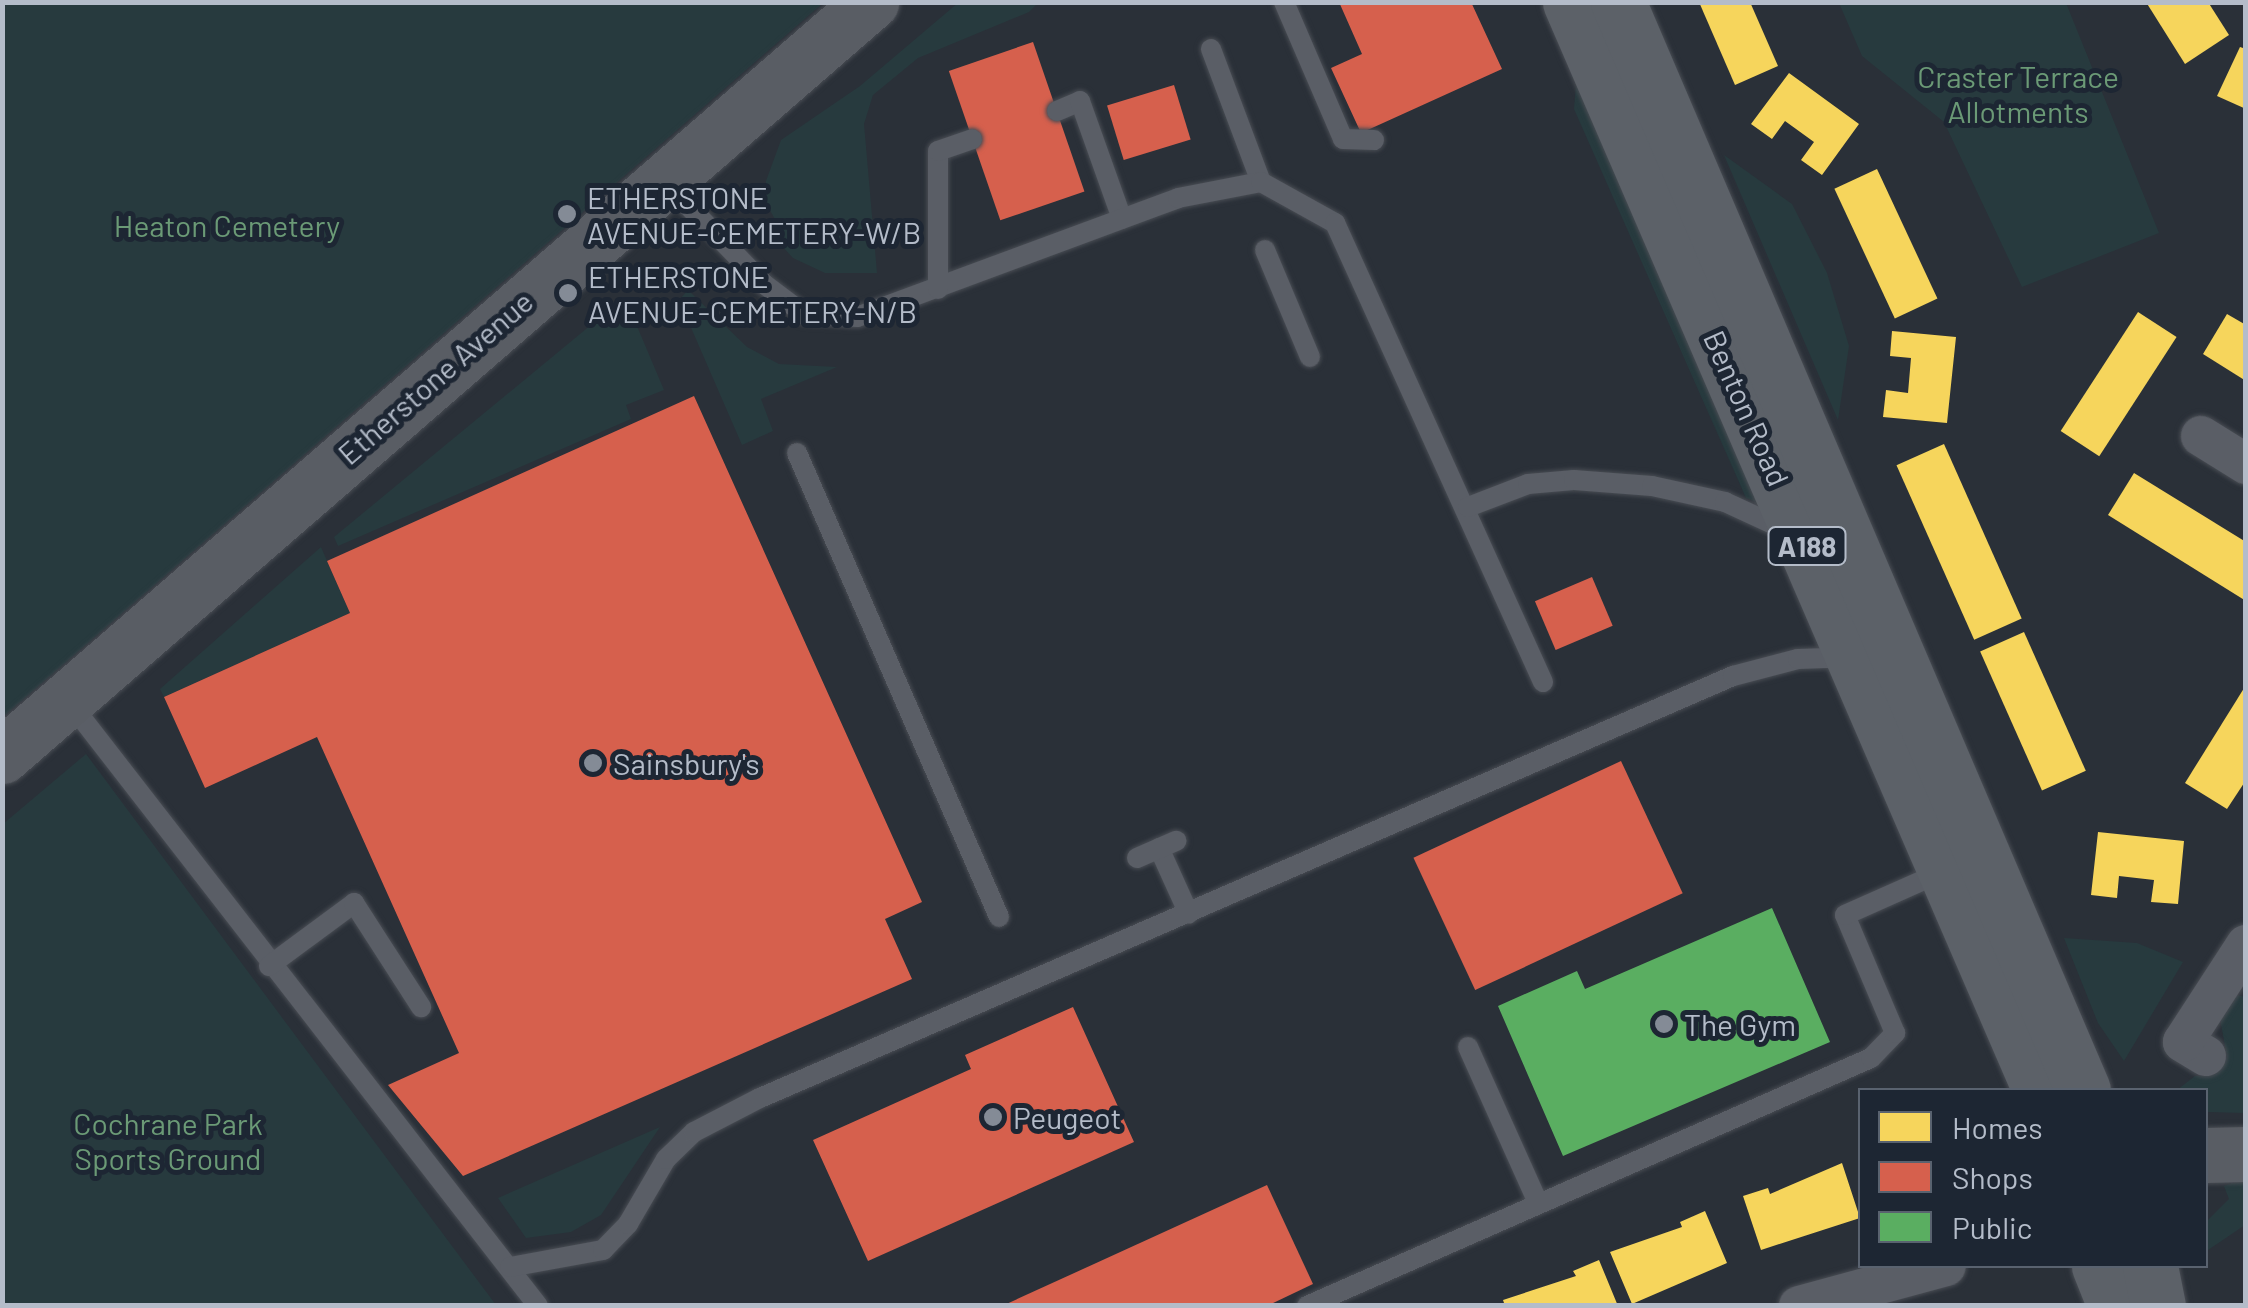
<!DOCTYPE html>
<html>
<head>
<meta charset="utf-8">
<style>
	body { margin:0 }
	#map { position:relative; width:2248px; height:1308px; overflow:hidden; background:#2a3038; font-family:Barlow,sans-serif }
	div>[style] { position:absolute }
	.green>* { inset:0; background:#273a3e }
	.homes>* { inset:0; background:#f6d55c; transform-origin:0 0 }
	.shops>* { inset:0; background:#d6604d; transform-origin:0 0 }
	.public>* { inset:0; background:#5aae61 }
	.roads { filter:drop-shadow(0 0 2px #484c53) drop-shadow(0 0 2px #484c53) }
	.lane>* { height:20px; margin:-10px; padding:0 10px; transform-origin:10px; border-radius:10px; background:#5a5e66 }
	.street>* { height:40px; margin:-20px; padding:0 20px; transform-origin:20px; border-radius:20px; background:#5a5e66 }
	.secondary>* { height:55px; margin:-27.5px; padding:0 27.5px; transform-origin:27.5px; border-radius:27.5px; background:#595d64 }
	.primary>* { height:55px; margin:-27.5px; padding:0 27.5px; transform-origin:27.5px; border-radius:27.5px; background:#5c6168 }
	.dots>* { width:28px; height:28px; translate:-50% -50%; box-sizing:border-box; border:5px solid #1d2633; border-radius:50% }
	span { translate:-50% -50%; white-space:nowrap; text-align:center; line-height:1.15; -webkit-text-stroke:10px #1d2633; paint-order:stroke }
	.shield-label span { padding:2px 8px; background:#1d2633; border:2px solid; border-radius:8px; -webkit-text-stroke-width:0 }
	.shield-label { font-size:28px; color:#b4bcc9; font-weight:700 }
	.park-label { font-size:30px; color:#6b9a76 }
	.poi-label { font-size:30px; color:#b4bcc9 }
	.left { translate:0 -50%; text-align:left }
	.street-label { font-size:30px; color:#b4bcc9 }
	.frame { position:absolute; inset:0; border:5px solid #b4bcc9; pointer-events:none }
	.legend { position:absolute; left:1858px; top:1088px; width:350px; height:180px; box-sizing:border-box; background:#1d2633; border:2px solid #59626f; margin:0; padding:12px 18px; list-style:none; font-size:30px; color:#b4bcc9 }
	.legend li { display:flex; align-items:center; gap:20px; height:50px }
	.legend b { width:50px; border:2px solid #59626f }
</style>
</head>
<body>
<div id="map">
	<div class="green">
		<div style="clip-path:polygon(3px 2px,823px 2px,823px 3px,3px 717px)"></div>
		<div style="clip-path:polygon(959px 2px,1038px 3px,1029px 12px,918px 58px,873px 95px,864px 124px,877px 273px,825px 273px,793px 258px,767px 230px,777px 223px,766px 203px,766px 181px,781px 140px,860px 86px)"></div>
		<div style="clip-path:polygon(1839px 3px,2066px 3px,2159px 233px,2022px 287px,1944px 122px,1862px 56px)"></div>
		<div style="clip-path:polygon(1576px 84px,1767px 506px,1746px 498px,1574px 109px)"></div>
		<div style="clip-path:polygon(1724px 155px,1792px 204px,1827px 273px,1849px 346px,1838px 420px)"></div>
		<div style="clip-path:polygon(688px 290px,747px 347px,779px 364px,837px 367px,761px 399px,773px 431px,742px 445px,679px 300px)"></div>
		<div style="clip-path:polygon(603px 315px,634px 319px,664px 390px,626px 405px,631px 419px,338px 546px,334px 537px)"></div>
		<div style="clip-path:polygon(321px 547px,350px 613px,164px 697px,160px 689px)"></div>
		<div style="clip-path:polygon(86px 754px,449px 1242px,496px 1305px,3px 1305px,3px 824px)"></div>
		<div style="clip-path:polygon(2064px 938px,2137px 943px,2183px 962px,2124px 1061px,2098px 1023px)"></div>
		<div style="clip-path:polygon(2229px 993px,2245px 997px,2245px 1113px,2208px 1112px,2206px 1090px,2177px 1090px,2195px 1076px,2211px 1076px,2227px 1057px,2219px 1013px)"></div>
		<div style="clip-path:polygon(660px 1127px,601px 1215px,571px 1232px,526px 1238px,498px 1198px)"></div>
		<div style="clip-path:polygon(2245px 1179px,2245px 1225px,2208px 1250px,2206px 1222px,2229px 1199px,2224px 1186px)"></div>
	</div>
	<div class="homes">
		<div style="clip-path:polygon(1699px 2px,1750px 2px,1778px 66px,1735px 85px)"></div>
		<div style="clip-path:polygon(2146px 2px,2208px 2px,2229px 35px,2185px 64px)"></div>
		<div style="clip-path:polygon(2240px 47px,2246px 49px,2246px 109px,2217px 96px)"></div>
		<div style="clip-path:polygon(1789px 73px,1859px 124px,1822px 175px,1801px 160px,1814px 142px,1785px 121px,1772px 139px,1751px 124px)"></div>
		<div style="left:1877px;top:169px;width:143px;height:47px;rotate:65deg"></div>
		<div style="left:2138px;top:312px;width:46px;height:142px;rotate:33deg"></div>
		<div style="clip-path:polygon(2227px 314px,2246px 325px,2246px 381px,2203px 354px)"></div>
		<div style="clip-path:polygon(1892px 331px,1956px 337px,1947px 423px,1883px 417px,1886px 390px,1908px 393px,1911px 358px,1890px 356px)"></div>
		<div style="left:1944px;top:444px;width:191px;height:52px;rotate:66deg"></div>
		<div style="clip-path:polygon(2134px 473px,2246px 542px,2246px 601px,2108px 515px)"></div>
		<div style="left:2024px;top:632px;width:152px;height:48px;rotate:66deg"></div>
		<div style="clip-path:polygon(2246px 685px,2246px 780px,2227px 809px,2185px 783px)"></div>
		<div style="clip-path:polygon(2098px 832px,2184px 841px,2178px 904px,2151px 902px,2154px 880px,2119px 876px,2117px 898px,2091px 895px)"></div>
		<div style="clip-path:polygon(1842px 1163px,1860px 1218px,1761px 1250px,1743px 1196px,1768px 1188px,1770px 1194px)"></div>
		<div style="clip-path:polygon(1705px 1211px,1727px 1263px,1632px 1304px,1610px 1252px,1682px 1227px,1680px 1222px)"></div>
		<div style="clip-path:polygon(1599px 1260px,1618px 1306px,1505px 1306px,1503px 1300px,1576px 1276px,1573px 1271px)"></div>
	</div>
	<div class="shops">
		<div style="clip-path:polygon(1339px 2px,1471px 2px,1502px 69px,1361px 133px,1331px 68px,1362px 54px)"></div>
		<div style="left:1033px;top:42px;width:158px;height:89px;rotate:71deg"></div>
		<div style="left:1174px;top:85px;width:57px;height:70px;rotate:73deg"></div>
		<div style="clip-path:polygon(694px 396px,922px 902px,885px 919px,912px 979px,463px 1176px,388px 1085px,459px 1053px,317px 737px,205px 788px,164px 697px,350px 613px,327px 561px)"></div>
		<div style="left:1592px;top:577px;width:53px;height:62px;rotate:67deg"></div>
		<div style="left:1621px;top:761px;width:146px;height:229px;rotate:65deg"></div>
		<div style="clip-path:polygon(1073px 1007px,1134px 1142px,868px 1261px,813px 1140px,971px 1069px,965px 1055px)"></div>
		<div style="clip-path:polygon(1267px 1185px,1313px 1284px,1267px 1306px,1002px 1306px)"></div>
	</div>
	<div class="public">
		<div style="clip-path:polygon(1772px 908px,1830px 1042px,1563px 1156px,1498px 1006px,1577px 971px,1585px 989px)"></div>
	</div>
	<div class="roads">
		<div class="lane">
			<div style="left:1284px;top:2px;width:149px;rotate:66.7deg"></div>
			<div style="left:1343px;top:139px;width:31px;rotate:2deg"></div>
			<div style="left:1211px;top:49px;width:142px;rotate:69.4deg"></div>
			<div style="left:1057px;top:111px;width:25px;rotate:-23deg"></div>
			<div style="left:1080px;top:101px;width:125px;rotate:70.4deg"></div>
			<div style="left:667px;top:184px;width:139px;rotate:45.9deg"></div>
			<div style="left:764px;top:284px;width:50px;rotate:36.9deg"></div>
			<div style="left:804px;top:314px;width:53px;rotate:3.2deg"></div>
			<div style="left:857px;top:317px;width:342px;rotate:-20.3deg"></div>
			<div style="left:1178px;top:198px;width:85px;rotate:-10.9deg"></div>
			<div style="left:1261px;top:182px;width:85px;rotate:29deg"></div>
			<div style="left:1335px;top:223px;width:504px;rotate:65.62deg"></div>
			<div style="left:1265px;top:250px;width:116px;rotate:67.2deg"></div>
			<div style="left:938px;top:289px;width:138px;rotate:-90deg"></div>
			<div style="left:938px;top:151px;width:36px;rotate:-19deg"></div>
			<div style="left:797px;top:453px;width:506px;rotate:66.47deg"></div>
			<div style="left:1468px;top:507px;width:64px;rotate:-21deg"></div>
			<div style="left:1528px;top:484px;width:46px;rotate:-5deg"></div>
			<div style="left:1574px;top:480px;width:78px;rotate:4.4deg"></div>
			<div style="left:1652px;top:486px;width:75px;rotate:12.4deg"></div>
			<div style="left:1725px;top:502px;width:69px;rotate:24.7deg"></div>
			<div style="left:70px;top:703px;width:763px;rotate:52.18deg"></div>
			<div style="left:1159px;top:848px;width:72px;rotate:65.6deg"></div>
			<div style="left:1137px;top:858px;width:43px;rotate:-23.6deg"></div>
			<div style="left:269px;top:966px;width:106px;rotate:-36.5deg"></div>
			<div style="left:354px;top:903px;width:124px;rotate:57.2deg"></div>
			<div style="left:1468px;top:1047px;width:171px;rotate:65.8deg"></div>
			<div style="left:510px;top:1267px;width:95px;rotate:-10.4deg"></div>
			<div style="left:603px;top:1250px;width:36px;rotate:-46deg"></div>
			<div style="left:628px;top:1224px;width:75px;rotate:-59.7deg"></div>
			<div style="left:666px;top:1159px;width:39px;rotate:-44deg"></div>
			<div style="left:694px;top:1132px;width:74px;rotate:-27.3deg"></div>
			<div style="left:760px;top:1098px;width:1061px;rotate:-23.45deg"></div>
			<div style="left:1733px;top:676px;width:67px;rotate:-14.7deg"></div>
			<div style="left:1798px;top:659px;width:36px;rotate:-2deg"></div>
			<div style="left:1834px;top:658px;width:15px;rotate:32deg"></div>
			<div style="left:1307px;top:1306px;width:616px;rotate:-23.74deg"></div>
			<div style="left:1871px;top:1058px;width:35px;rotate:-46deg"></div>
			<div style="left:1895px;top:1033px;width:128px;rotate:-113deg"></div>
			<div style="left:1845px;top:915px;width:108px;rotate:-24deg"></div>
		</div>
		<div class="street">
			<div style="left:2201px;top:436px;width:53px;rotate:31.9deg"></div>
			<div style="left:2206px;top:1056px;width:27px;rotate:-149deg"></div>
			<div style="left:2183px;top:1042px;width:116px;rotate:-57deg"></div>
			<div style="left:1799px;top:1306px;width:152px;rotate:-15.2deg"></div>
		</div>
		<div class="secondary">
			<div style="left:2px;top:756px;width:1151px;rotate:-40.95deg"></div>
			<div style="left:2206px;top:1155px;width:40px;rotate:-1.4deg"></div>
		</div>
		<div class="primary">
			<div style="left:1570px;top:2px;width:1185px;rotate:66.64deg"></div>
			<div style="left:1618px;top:2px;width:1183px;rotate:66.86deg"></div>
			<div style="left:2099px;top:1266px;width:43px;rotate:68.2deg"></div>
			<div style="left:2150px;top:1266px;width:41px;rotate:78.7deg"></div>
		</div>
	</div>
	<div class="dots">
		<div style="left:567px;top:214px;background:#848b96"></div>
		<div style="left:568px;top:293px;background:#848b96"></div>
		<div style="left:593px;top:763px;background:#848b96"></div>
		<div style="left:1664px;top:1024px;background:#848b96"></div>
		<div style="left:993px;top:1117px;background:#848b96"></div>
	</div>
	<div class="shield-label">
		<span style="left:1807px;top:546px">A188</span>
	</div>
	<div class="park-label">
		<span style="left:2018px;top:93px">Craster Terrace<br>Allotments</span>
		<span style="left:227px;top:225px">Heaton Cemetery</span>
		<span style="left:168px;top:1140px">Cochrane Park<br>Sports Ground</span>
	</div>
	<div class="poi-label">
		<span class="left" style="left:587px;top:214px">ETHERSTONE<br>AVENUE-CEMETERY-W/B</span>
		<span class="left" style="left:588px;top:293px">ETHERSTONE<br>AVENUE-CEMETERY-N/B</span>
		<span class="left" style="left:613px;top:763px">Sainsbury's</span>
		<span class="left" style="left:1684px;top:1024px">The Gym</span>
		<span class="left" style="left:1013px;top:1117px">Peugeot</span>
	</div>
	<div class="street-label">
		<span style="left:435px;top:377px;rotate:-41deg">Etherstone Avenue</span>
		<span style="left:1747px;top:408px;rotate:66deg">Benton Road</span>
	</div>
	<div class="frame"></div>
	<ul class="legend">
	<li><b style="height:28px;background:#f6d55c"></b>Homes</li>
	<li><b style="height:28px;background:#d6604d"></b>Shops</li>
	<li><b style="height:28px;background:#5aae61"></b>Public</li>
	</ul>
</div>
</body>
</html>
